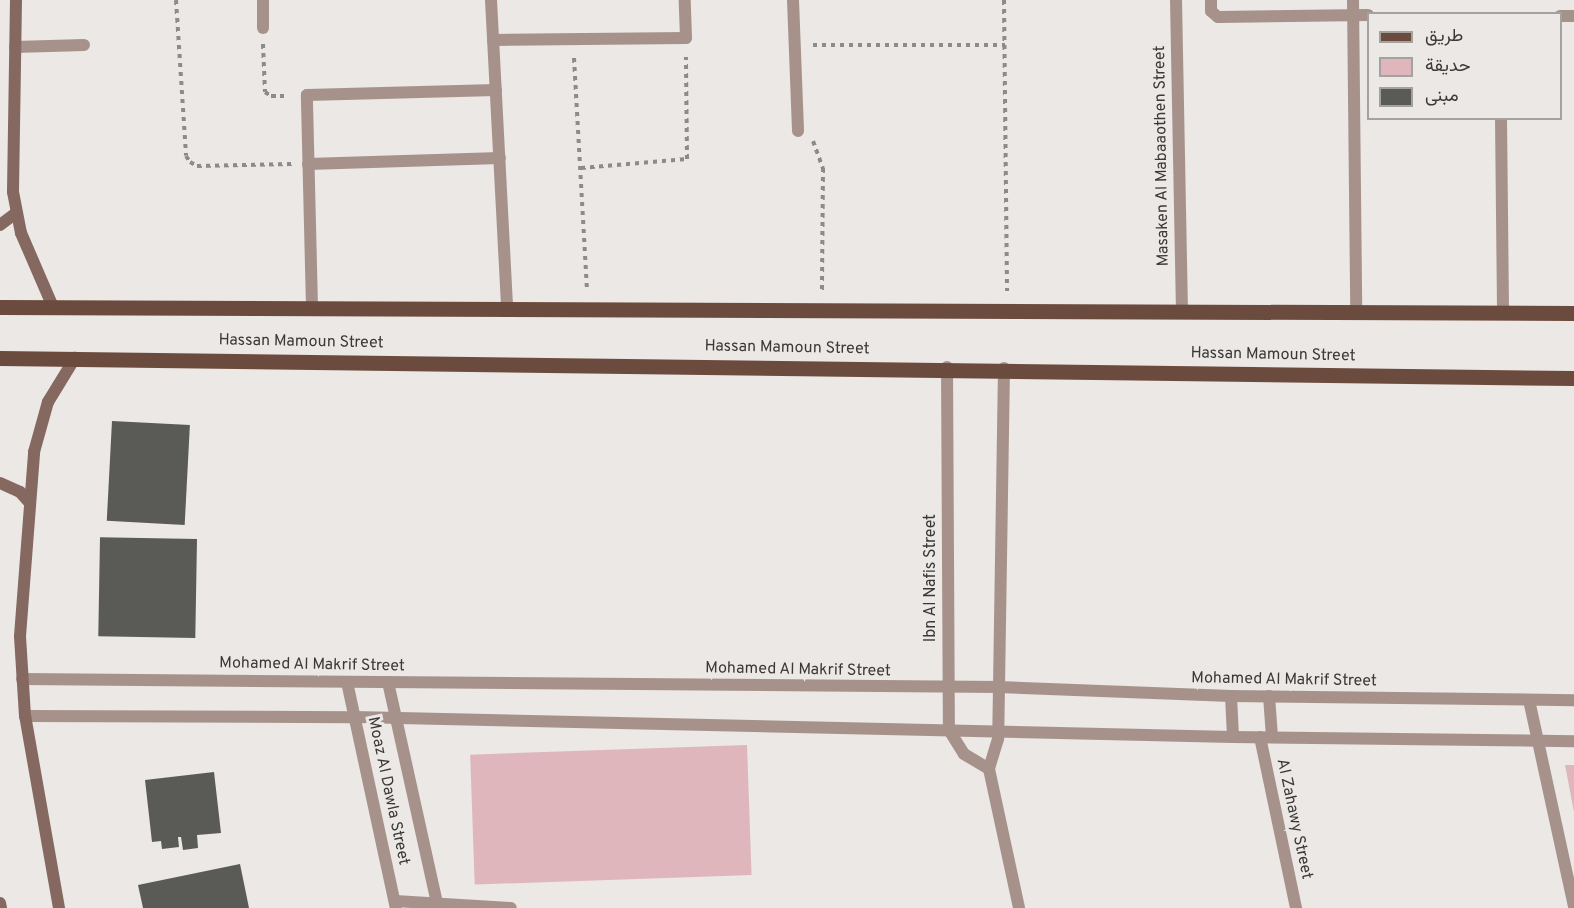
<!DOCTYPE html>
<html>
<head>
<meta charset="utf-8">
<style>
	body { margin:0 }
	#map { position:relative; width:1574px; height:908px; overflow:hidden; background:#ebe8e5; font-family:Overpass,Vazirmatn,sans-serif }
	div>[style] { position:absolute }
	.green>* { inset:0; background:#deb6bc; transform-origin:0 0 }
	.building>* { inset:0; background:#5a5a56; transform-origin:0 0 }
	.path>* { height:4px; margin-top:-2px; transform-origin:0; background:repeating-linear-gradient(90deg,#8d8b89 0 4.5px,transparent 0 9px) }
	.lane>* { height:12px; margin:-6px; padding:0 6px; transform-origin:6px; border-radius:6px; background:#a6928b }
	.street>* { height:12px; margin:-6px; padding:0 6px; transform-origin:6px; border-radius:6px; background:#a6928b }
	.secondary>* { height:12px; margin:-6px; padding:0 6px; transform-origin:6px; border-radius:6px; background:#85685f }
	.primary>* { height:15px; margin:-7.5px; padding:0 7.5px; transform-origin:7.5px; border-radius:7.5px; background:#6c4b3f }
	span { translate:-50% -50%; white-space:nowrap; text-align:center; line-height:1.15; -webkit-text-stroke:6px #ebe8e5; paint-order:stroke }
	.street-label { font-size:16px; color:#3a3937 }
	.legend { position:absolute; left:1367px; top:12px; width:195px; height:108px; box-sizing:border-box; background:#ebe8e5; border:2px solid #a4a29f; margin:0; padding:8px 10px; list-style:none; font-size:18px; color:#3a3937 }
	.legend li { display:flex; align-items:center; gap:12px; height:30px }
	.legend b { width:30px; border:2px solid #a4a29f }
</style>
</head>
<body>
<div id="map">
	<div class="green">
		<div style="left:747px;top:745px;width:130px;height:277px;rotate:88deg"></div>
		<div style="clip-path:polygon(1565px 765px,1574px 765px,1574px 812px)"></div>
	</div>
	<div class="building">
		<div style="left:112px;top:421px;width:78px;height:100px;rotate:3deg"></div>
		<div style="left:197px;top:539px;width:99px;height:97px;rotate:91deg"></div>
		<div style="clip-path:polygon(214px 772px,221px 833px,197px 835px,198px 848px,183px 850px,181px 837px,178px 837px,179px 847px,162px 849px,161px 841px,152px 842px,145px 780px)"></div>
		<div style="clip-path:polygon(240px 864px,249px 908px,143px 908px,138px 885px)"></div>
	</div>
	<div class="path">
		<div style="left:176px;top:0;width:156px;rotate:86.3deg"></div>
		<div style="left:186px;top:156px;width:7px;rotate:56deg"></div>
		<div style="left:190px;top:162px;width:8px;rotate:30deg"></div>
		<div style="left:197px;top:166px;width:95px;rotate:-1.2deg"></div>
		<div style="left:1004px;top:0;width:291px;rotate:89.4deg"></div>
		<div style="left:263px;top:44px;width:48px;rotate:87.6deg"></div>
		<div style="left:265px;top:92px;width:7px;rotate:34deg"></div>
		<div style="left:271px;top:96px;width:17px"></div>
		<div style="left:813px;top:45px;width:192px"></div>
		<div style="left:574px;top:58px;width:232px;rotate:86.8deg"></div>
		<div style="left:813px;top:141px;width:29px;rotate:70deg"></div>
		<div style="left:823px;top:168px;width:122px;rotate:90.5deg"></div>
		<div style="left:581px;top:168px;width:106px;rotate:-4.9deg"></div>
		<div style="left:687px;top:159px;width:102px;rotate:-90.6deg"></div>
	</div>
	<div class="lane">
		<div style="left:15px;top:47px;width:69px;rotate:-1.7deg"></div>
	</div>
	<div class="street">
		<div style="left:491px;top:0;width:308px;rotate:87deg"></div>
		<div style="left:793px;top:0;width:131px;rotate:87.8deg"></div>
		<div style="left:1176px;top:0;width:311px;rotate:88.9deg"></div>
		<div style="left:1211px;top:0;width:11px;rotate:90deg"></div>
		<div style="left:1211px;top:11px;width:9px;rotate:41deg"></div>
		<div style="left:1218px;top:17px;width:150px;rotate:-0.8deg"></div>
		<div style="left:1353px;top:0;width:312px;rotate:89.4deg"></div>
		<div style="left:1560px;top:16px;width:14px"></div>
		<div style="left:263px;top:28px;width:28px;rotate:-90deg"></div>
		<div style="left:493px;top:40px;width:193px;rotate:-0.6deg"></div>
		<div style="left:686px;top:38px;width:38px;rotate:-92deg"></div>
		<div style="left:1501px;top:118px;width:194px;rotate:89.4deg"></div>
		<div style="left:308px;top:164px;width:192px;rotate:-1.8deg"></div>
		<div style="left:312px;top:307px;width:212px;rotate:-91.4deg"></div>
		<div style="left:307px;top:95px;width:189px;rotate:-1.5deg"></div>
		<div style="left:947px;top:367px;width:363px;rotate:89.7deg"></div>
		<div style="left:949px;top:730px;width:28px;rotate:58deg"></div>
		<div style="left:964px;top:754px;width:29px;rotate:31deg"></div>
		<div style="left:1004px;top:368px;width:371px;rotate:90.9deg"></div>
		<div style="left:998px;top:739px;width:31px;rotate:107deg"></div>
		<div style="left:989px;top:769px;width:142px;rotate:77.8deg"></div>
		<div style="left:22px;top:679px;width:977px;rotate:0.47deg"></div>
		<div style="left:999px;top:687px;width:232px;rotate:2.2deg"></div>
		<div style="left:1231px;top:696px;width:343px;rotate:0.7deg"></div>
		<div style="left:347px;top:682px;width:231px;rotate:77.8deg"></div>
		<div style="left:388px;top:682px;width:231px;rotate:77.5deg"></div>
		<div style="left:1231px;top:696px;width:41px;rotate:87.2deg"></div>
		<div style="left:1269px;top:696px;width:41px;rotate:85.8deg"></div>
		<div style="left:1529px;top:700px;width:211px;rotate:77.7deg"></div>
		<div style="left:25px;top:716px;width:330px;rotate:0.2deg"></div>
		<div style="left:355px;top:717px;width:878px;rotate:1.3deg"></div>
		<div style="left:1233px;top:737px;width:341px;rotate:0.7deg"></div>
		<div style="left:1260px;top:737px;width:175px;rotate:78.1deg"></div>
		<div style="left:395px;top:901px;width:116px;rotate:3.5deg"></div>
	</div>
	<div class="secondary">
		<div style="left:16px;top:0;width:192px;rotate:90.9deg"></div>
		<div style="left:13px;top:192px;width:42px;rotate:79deg"></div>
		<div style="left:21px;top:233px;width:81px;rotate:66.6deg"></div>
		<div style="left:0;top:225px;width:20px;rotate:-37deg"></div>
		<div style="left:0;top:483px;width:22px;rotate:24deg"></div>
		<div style="left:20px;top:492px;width:12px;rotate:48deg"></div>
		<div style="left:0;top:903px;width:5px;rotate:79deg"></div>
		<div style="left:59px;top:908px;width:195px;rotate:-100deg"></div>
		<div style="left:25px;top:716px;width:80px;rotate:-93.6deg"></div>
		<div style="left:20px;top:636px;width:185px;rotate:-85.6deg"></div>
		<div style="left:34px;top:452px;width:52px;rotate:-74.4deg"></div>
		<div style="left:48px;top:402px;width:52px;rotate:-58.5deg"></div>
	</div>
	<div class="primary">
		<div style="left:0;top:307px;width:1574px;rotate:0.22deg"></div>
		<div style="left:0;top:358px;width:1574px;rotate:0.73deg"></div>
	</div>
	<div class="street-label">
		<span style="left:1162px;top:156px;rotate:-91deg">Masaken Al Mabaaothen Street</span>
		<span style="left:301px;top:342px;rotate:1deg">Hassan Mamoun Street</span>
		<span style="left:787px;top:348px;rotate:1deg">Hassan Mamoun Street</span>
		<span style="left:1273px;top:355px;rotate:1deg">Hassan Mamoun Street</span>
		<span style="left:931px;top:578px;rotate:-90deg">Ibn Al Nafis Street</span>
		<span style="left:312px;top:665px;rotate:1deg">Mohamed Al Makrif Street</span>
		<span style="left:798px;top:670px;rotate:1deg">Mohamed Al Makrif Street</span>
		<span style="left:1284px;top:680px;rotate:1deg">Mohamed Al Makrif Street</span>
		<span style="left:388px;top:791px;rotate:78deg">Moaz Al Dawla Street</span>
		<span style="left:1294px;top:819px;rotate:78deg">Al Zahawy Street</span>
	</div>
	<ul class="legend">
	<li><b style="height:8px;background:#6c4b3f"></b>طريق</li>
	<li><b style="height:16px;background:#deb6bc"></b>حديقة</li>
	<li><b style="height:16px;background:#5a5a56"></b>مبنى</li>
	</ul>
</div>
</body>
</html>
